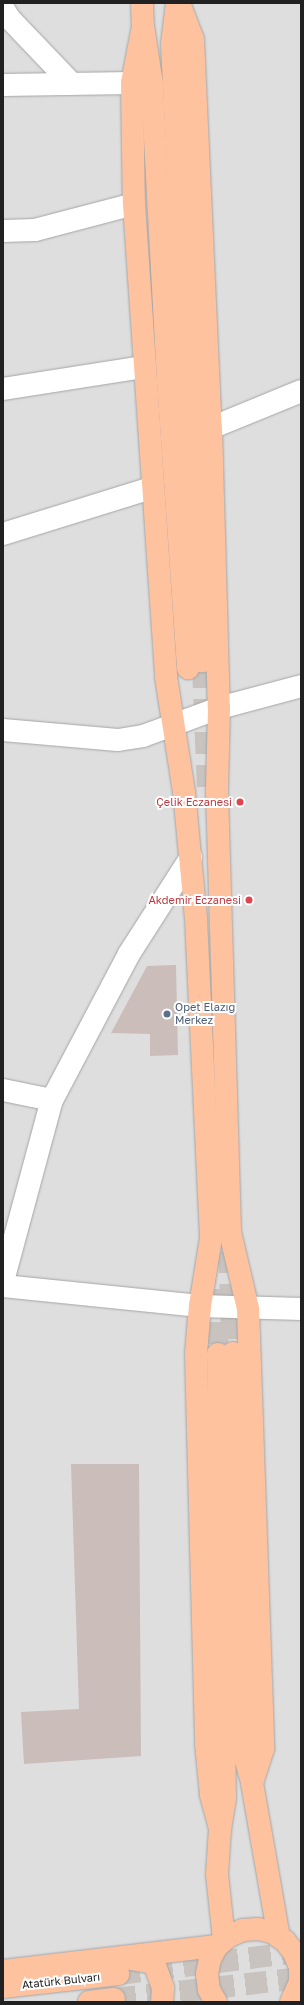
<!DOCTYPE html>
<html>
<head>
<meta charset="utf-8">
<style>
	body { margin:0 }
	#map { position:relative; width:304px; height:2005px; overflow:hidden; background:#f2ece7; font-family:"Golos Text",sans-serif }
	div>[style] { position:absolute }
	.residential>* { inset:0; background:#dfdede; transform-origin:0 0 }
	.building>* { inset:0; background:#cabdba }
	.major-tunnel>* { height:22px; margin-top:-11px; transform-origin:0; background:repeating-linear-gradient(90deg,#c8c3bf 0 22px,transparent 0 33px) }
	.roads { filter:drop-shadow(0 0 1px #a5a5a5) drop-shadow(0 0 1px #a5a5a5) }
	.minor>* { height:22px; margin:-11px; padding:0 11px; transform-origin:11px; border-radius:11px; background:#fff }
	.major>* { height:22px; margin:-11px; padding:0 11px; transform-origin:11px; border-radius:11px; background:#ffc29f }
	.dots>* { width:11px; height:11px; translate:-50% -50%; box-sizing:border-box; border:2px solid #fff; border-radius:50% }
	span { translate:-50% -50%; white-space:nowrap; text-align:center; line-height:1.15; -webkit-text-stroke:4px #fff; paint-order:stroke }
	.health-label { font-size:11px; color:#be3a42 }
	.right { translate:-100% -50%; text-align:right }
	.service-label { font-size:11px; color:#4e5e75 }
	.left { translate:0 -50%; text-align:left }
	.street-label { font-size:11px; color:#212121 }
	.frame { position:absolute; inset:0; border:4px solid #212121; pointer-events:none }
</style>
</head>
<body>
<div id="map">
	<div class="residential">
		<div style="left:3px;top:3px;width:298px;height:1999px"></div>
	</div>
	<div class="building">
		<div style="clip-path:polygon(176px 965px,178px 1055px,150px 1056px,150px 1034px,111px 1033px,147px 966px)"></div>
		<div style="clip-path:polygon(71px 1464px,139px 1464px,141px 1756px,24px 1764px,21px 1712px,79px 1709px)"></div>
	</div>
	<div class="major-tunnel">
		<div style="left:203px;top:666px;width:123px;rotate:87.7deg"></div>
		<div style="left:229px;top:1251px;width:102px;rotate:87.8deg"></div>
		<div style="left:215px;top:1289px;width:65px;rotate:87.4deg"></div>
		<div style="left:118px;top:1974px;width:184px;rotate:-6.9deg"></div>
		<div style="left:114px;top:1999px;width:188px;rotate:-6.4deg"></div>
	</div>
	<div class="roads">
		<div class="minor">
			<div style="left:3px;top:8px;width:12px;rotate:59deg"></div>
			<div style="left:9px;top:18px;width:91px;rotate:46.3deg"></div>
			<div style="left:3px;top:85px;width:129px;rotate:-0.9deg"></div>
			<div style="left:3px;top:231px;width:32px;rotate:-2deg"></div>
			<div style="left:35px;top:230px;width:102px;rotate:-14.7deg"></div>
			<div style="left:3px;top:389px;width:143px;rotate:-8.9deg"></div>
			<div style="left:211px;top:428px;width:97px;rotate:-22.3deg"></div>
			<div style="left:3px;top:534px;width:156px;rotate:-17.2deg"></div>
			<div style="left:3px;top:730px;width:115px;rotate:5deg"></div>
			<div style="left:118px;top:740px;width:25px;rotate:-9deg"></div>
			<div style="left:143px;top:736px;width:81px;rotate:-20.2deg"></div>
			<div style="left:219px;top:708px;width:85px;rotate:-15deg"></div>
			<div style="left:3px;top:1090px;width:50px;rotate:11.5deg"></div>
			<div style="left:52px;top:1100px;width:165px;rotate:-62.2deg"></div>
			<div style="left:129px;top:954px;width:115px;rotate:-57.4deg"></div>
			<div style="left:3px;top:1281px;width:188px;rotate:-74.9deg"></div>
			<div style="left:3px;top:1286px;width:198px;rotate:5.8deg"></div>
			<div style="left:200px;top:1306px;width:101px;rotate:1.7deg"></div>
		</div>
		<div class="major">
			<div style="left:142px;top:3px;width:23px;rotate:88deg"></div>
			<div style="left:143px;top:26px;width:59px;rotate:81.2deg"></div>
			<div style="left:152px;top:84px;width:297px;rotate:86.9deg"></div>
			<div style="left:168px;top:381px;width:288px;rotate:86deg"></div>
			<div style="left:177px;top:3px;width:41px;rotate:97deg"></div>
			<div style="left:172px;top:44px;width:618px;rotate:87.22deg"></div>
			<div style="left:179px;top:3px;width:39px;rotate:69deg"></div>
			<div style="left:193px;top:39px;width:389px;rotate:87.4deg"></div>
			<div style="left:211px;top:428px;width:280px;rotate:88.4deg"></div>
			<div style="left:219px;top:708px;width:84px;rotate:91.4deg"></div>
			<div style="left:217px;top:792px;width:440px;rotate:88.3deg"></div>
			<div style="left:230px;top:1232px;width:79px;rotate:76.8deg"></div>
			<div style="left:248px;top:1309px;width:440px;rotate:88deg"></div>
			<div style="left:263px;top:1749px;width:36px;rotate:108deg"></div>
			<div style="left:143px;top:26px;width:58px;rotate:100.9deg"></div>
			<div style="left:132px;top:83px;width:121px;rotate:89.1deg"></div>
			<div style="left:134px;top:204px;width:474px;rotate:86.1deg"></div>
			<div style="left:166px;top:677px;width:116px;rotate:81.1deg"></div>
			<div style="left:184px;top:792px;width:128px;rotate:84.6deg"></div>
			<div style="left:196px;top:919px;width:319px;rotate:87.3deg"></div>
			<div style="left:211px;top:1238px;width:69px;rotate:99.2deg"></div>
			<div style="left:200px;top:1306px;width:48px;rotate:94.8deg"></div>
			<div style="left:196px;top:1354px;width:390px;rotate:88.5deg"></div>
			<div style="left:206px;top:1744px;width:51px;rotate:84.4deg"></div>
			<div style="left:211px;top:1795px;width:35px;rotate:75deg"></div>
			<div style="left:233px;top:1353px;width:394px;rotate:88.7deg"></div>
			<div style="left:242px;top:1747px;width:37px;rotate:74deg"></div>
			<div style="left:252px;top:1783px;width:156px;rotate:80.1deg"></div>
			<div style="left:218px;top:1354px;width:444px;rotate:89.1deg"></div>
			<div style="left:225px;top:1798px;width:31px;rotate:99deg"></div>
			<div style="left:220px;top:1829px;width:45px;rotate:93.8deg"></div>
			<div style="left:217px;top:1874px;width:66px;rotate:83.9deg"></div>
			<div style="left:131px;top:1959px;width:23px;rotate:10deg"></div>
			<div style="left:154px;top:1963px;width:27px;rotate:70deg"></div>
			<div style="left:163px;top:1988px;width:14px;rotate:94deg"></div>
			<div style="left:3px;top:1971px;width:215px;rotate:-6.7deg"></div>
			<div style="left:3px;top:1987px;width:116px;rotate:-6.4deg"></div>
			<div style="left:89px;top:2002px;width:25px;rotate:-7deg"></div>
			<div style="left:216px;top:2002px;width:14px;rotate:-120deg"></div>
			<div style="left:209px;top:1990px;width:16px;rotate:-97deg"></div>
			<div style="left:207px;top:1974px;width:15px;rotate:-79deg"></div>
			<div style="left:210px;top:1959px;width:15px;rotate:-62deg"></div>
			<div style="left:217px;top:1946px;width:16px;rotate:-40deg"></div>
			<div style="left:229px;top:1936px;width:15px;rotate:-23deg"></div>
			<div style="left:243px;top:1930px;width:15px;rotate:-4deg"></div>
			<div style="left:258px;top:1929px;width:14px;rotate:12deg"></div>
			<div style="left:272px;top:1932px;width:16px;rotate:35deg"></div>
			<div style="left:285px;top:1941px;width:15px;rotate:53deg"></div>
			<div style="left:294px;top:1953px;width:15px;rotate:67deg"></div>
			<div style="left:300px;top:1967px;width:15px;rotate:90deg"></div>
			<div style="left:300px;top:1982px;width:22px;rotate:114deg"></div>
		</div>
	</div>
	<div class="dots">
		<div style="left:240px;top:802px;background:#e0444e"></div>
		<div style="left:249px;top:900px;background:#e0444e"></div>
		<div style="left:167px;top:1014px;background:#5c6f8a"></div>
	</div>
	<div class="health-label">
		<span class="right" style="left:232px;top:802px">Çelik Eczanesi</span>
		<span class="right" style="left:241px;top:900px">Akdemir Eczanesi</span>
	</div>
	<div class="service-label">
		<span class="left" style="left:175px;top:1014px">Opet Elazığ<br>Merkez</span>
	</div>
	<div class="street-label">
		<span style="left:61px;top:1981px;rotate:-6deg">Atatürk Bulvarı</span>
	</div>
	<div class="frame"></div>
</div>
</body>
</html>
